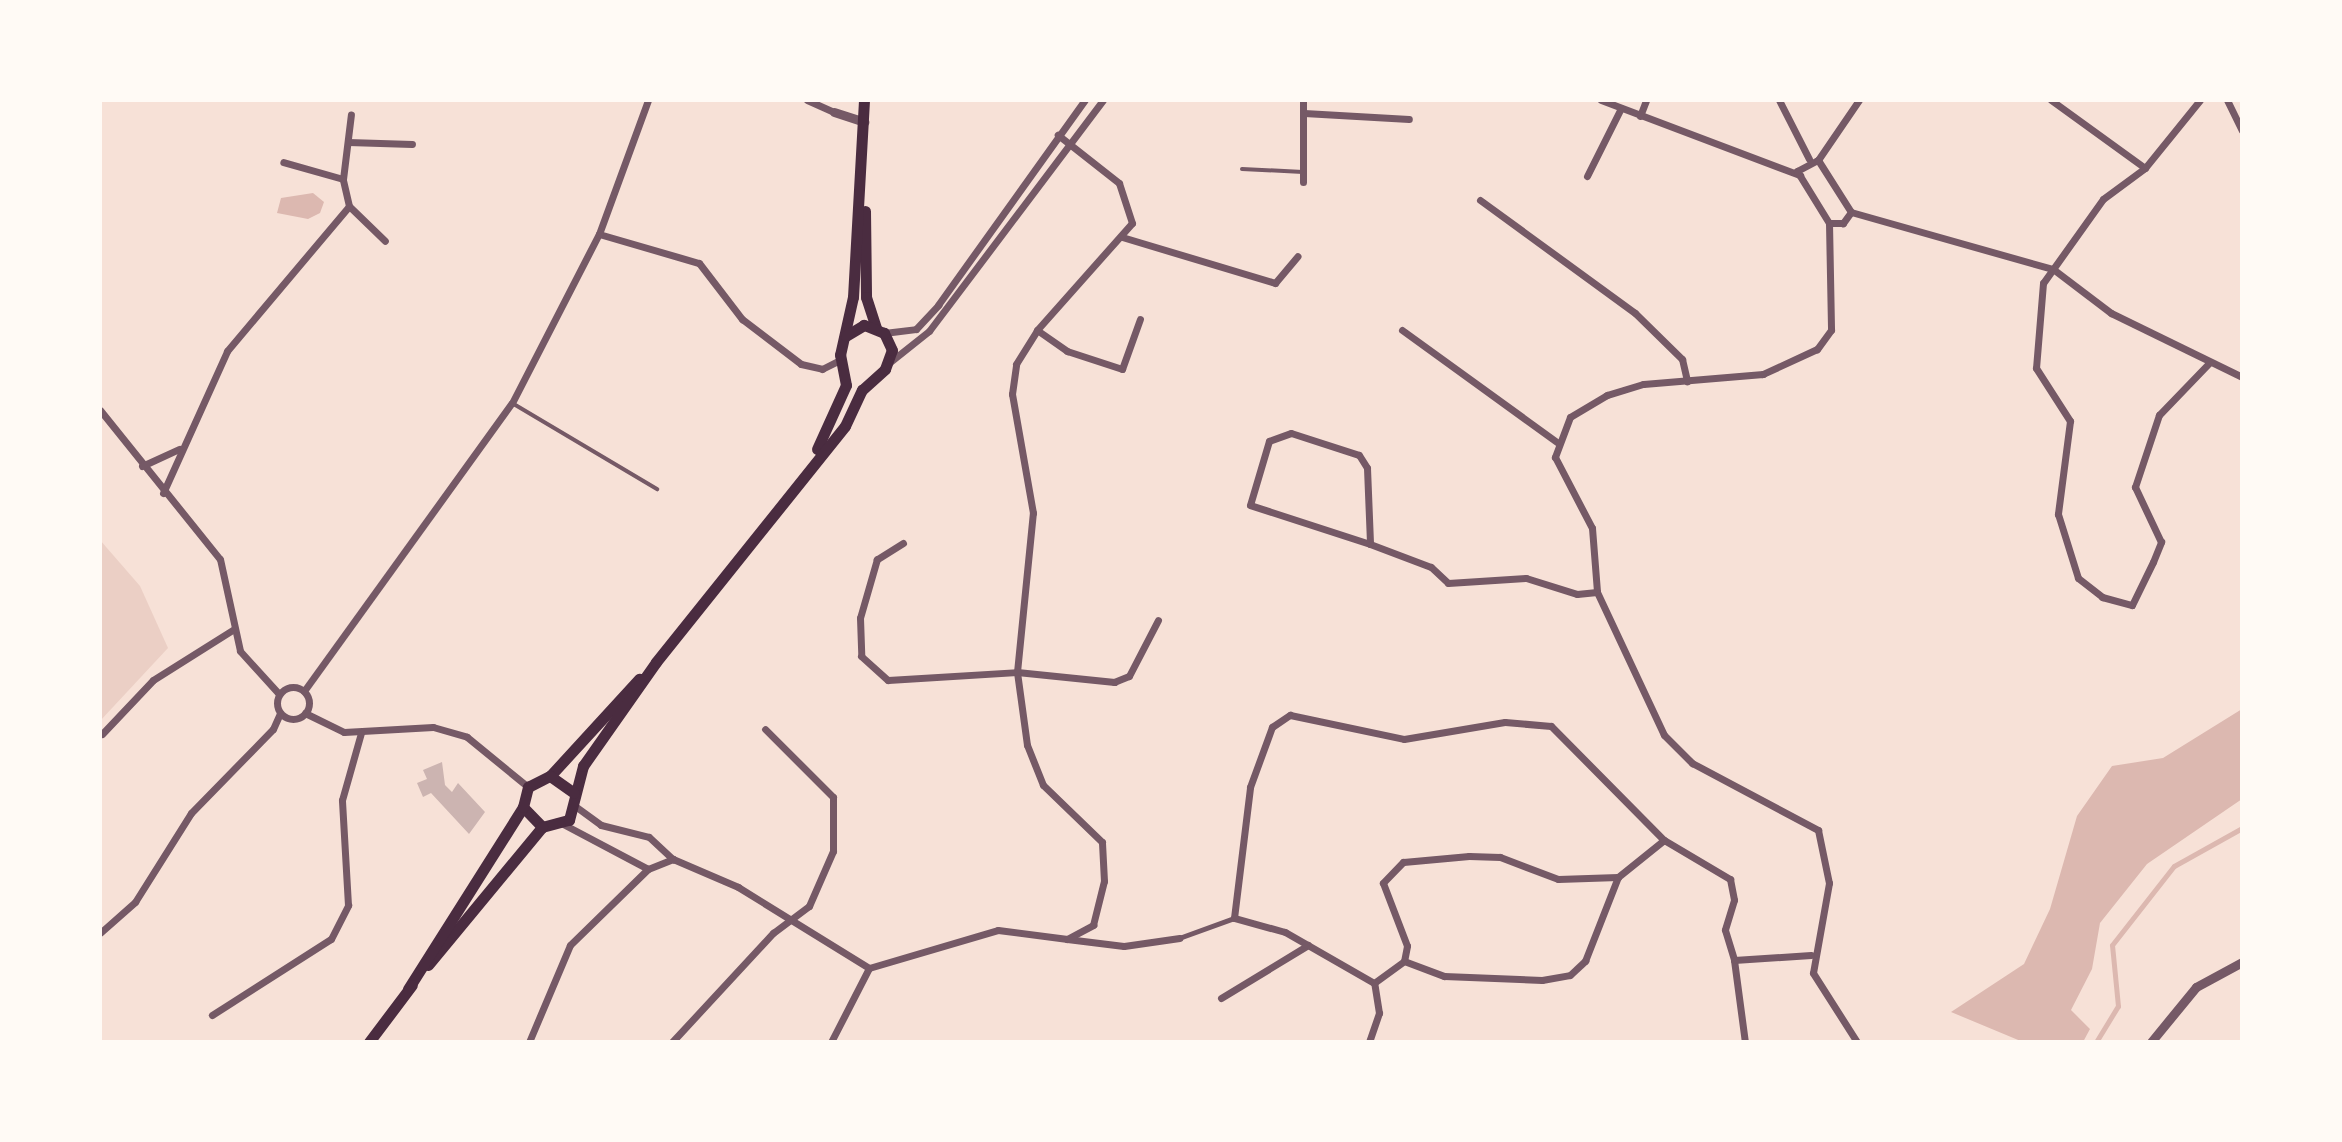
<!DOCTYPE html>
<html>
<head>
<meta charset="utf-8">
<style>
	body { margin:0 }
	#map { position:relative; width:2342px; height:1142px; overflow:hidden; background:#f7e1d7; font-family:"Exo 2",sans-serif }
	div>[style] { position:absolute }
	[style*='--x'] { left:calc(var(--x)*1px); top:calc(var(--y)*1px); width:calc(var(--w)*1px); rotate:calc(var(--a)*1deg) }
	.green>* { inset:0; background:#ebcfc5 }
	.water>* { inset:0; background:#dcb8b0 }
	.stream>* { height:5px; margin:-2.5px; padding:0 2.5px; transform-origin:2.5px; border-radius:2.5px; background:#dcb8b0 }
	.building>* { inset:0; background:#ccb4b1 }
	.service>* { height:4px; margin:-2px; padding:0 2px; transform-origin:2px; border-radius:2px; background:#755966 }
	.pedestrian>* { height:5px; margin:-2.5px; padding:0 2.5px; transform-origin:2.5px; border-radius:2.5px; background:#755966 }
	.minor>* { height:7px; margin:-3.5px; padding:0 3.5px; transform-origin:3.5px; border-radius:3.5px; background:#755966 }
	.minor>.ring { margin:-3.5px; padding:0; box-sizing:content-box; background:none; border:7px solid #755966; border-radius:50% }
	.tertiary>* { height:9px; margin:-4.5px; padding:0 4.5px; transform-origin:4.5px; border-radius:4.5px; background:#755966 }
	.primary>* { height:11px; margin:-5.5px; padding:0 5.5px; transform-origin:5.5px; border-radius:5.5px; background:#4a2c40 }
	span { translate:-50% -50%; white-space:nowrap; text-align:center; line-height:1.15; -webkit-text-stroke:6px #fffaf5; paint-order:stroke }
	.frame { position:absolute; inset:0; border:102px solid #fffaf5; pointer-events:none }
</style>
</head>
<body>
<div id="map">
	<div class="green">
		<div style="clip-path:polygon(100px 540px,140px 586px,168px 648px,100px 721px)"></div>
	</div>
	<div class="water">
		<div style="clip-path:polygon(313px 193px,324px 202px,320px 213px,308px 219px,277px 213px,281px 198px)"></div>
		<div style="clip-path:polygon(2242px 709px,2242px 799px,2147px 864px,2100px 923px,2092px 969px,2071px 1010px,2090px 1029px,2083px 1042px,2023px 1042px,1951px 1012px,2024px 964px,2050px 909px,2077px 816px,2112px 766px,2163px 758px)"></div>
	</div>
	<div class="stream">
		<div style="--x:2096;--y:1042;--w:42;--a:-58.6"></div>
		<div style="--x:2118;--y:1006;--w:61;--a:-95.6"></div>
		<div style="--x:2112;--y:945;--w:100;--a:-51.9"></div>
		<div style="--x:2174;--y:866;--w:78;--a:-29.2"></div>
	</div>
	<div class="building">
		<div style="clip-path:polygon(442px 762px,445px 785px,452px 792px,458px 783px,485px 812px,469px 834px,431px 793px,423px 797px,417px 783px,427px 779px,423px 770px)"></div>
	</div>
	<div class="service">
		<div style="--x:1242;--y:169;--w:61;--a:2.8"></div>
		<div style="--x:512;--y:403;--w:169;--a:30.7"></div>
	</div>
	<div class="pedestrian">
		<div style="--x:1179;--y:938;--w:59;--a:-20"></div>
	</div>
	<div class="minor">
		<div style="--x:807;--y:100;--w:30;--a:24"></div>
		<div style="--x:1601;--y:100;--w:213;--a:20.7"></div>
		<div style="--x:1779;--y:100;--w:66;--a:63"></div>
		<div style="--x:2051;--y:100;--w:116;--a:35.9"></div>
		<div style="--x:2200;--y:100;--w:87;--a:129"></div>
		<div style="--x:2145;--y:168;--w:52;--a:143.6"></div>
		<div style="--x:2103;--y:199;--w:103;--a:125.5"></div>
		<div style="--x:2043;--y:283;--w:85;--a:94.7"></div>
		<div style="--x:2036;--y:368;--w:63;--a:57.3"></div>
		<div style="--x:2070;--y:421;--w:94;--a:97.4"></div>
		<div style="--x:2058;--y:514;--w:67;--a:72.6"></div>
		<div style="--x:2078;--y:578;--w:31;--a:38"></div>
		<div style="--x:2102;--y:597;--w:31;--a:15"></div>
		<div style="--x:2132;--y:605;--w:48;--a:-64"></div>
		<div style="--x:2153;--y:562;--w:22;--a:-68"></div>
		<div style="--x:2161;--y:542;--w:61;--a:-115.3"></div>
		<div style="--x:2135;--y:487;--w:76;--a:-71.6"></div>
		<div style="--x:2159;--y:415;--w:72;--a:-46.1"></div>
		<div style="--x:2227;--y:100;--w:34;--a:64"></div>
		<div style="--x:1304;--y:113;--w:105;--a:3.3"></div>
		<div style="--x:1640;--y:116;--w:17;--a:-69"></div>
		<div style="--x:348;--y:142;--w:64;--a:1.8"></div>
		<div style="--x:1818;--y:160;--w:62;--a:57.6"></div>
		<div style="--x:1851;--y:212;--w:14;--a:126"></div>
		<div style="--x:1843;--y:223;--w:14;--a:180"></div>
		<div style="--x:1829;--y:223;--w:61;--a:-121.6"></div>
		<div style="--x:1797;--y:171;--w:24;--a:-28"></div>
		<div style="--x:1818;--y:160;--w:73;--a:-55.7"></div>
		<div style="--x:1587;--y:176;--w:76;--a:-63.4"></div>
		<div style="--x:343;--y:179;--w:65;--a:-83"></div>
		<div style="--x:1303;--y:182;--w:82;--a:-90"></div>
		<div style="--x:1480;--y:200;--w:192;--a:36.1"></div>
		<div style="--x:1635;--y:313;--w:66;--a:44.4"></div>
		<div style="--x:1682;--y:359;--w:23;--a:77"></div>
		<div style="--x:349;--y:206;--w:50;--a:44.2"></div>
		<div style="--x:1851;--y:212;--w:210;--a:15.8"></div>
		<div style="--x:2053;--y:269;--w:73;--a:37.2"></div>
		<div style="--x:2111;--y:313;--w:146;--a:26"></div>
		<div style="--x:1829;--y:223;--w:107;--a:88.9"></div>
		<div style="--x:1831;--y:330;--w:24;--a:126"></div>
		<div style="--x:1817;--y:349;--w:60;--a:155.2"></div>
		<div style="--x:1763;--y:374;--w:120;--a:175.2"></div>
		<div style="--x:1643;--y:384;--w:38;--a:163"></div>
		<div style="--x:1607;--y:395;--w:43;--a:149.3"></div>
		<div style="--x:1570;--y:417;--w:43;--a:110.6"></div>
		<div style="--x:1555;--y:457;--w:80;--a:62.5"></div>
		<div style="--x:1592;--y:528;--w:64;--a:85.5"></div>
		<div style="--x:1597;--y:592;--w:158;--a:64.9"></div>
		<div style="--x:1664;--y:735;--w:40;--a:45"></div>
		<div style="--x:1692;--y:763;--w:143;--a:28"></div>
		<div style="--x:1818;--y:830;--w:54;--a:78.3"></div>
		<div style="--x:1829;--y:883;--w:91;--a:100.1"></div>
		<div style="--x:1813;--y:973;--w:82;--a:57.5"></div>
		<div style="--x:599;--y:234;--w:104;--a:16.2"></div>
		<div style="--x:699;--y:263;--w:71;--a:52.5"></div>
		<div style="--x:742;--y:319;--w:74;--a:37.3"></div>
		<div style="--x:801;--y:364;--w:22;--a:13"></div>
		<div style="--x:822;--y:369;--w:22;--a:-27"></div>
		<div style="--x:1122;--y:237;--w:160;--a:16.7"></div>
		<div style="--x:1275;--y:283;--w:35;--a:-50"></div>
		<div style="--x:1037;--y:330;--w:37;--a:35"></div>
		<div style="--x:1067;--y:351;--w:58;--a:18.1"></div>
		<div style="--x:1122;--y:369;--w:53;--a:-70.2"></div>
		<div style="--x:1402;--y:330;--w:191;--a:35.9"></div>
		<div style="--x:884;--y:333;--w:32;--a:-7"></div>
		<div style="--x:916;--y:329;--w:33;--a:-47"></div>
		<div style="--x:938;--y:305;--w:252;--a:-54.4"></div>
		<div style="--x:890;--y:362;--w:50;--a:-38.5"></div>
		<div style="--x:929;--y:331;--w:289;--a:-53"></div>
		<div style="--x:100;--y:410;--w:191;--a:51.2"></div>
		<div style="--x:220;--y:559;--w:94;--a:77.7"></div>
		<div style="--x:240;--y:651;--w:58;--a:47.8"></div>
		<div style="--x:142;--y:466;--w:41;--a:-24.7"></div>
		<div style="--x:163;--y:493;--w:156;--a:-65.7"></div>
		<div style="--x:227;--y:351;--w:189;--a:-49.9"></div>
		<div style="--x:349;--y:206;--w:28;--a:-103"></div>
		<div style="--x:343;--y:179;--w:62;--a:-164.2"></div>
		<div style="--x:903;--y:543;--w:31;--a:148"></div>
		<div style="--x:877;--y:559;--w:61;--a:106.1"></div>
		<div style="--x:860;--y:618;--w:38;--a:88"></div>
		<div style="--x:861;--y:656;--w:36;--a:42"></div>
		<div style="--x:888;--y:680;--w:129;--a:-3.5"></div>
		<div style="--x:1017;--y:672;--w:98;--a:5.9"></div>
		<div style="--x:1114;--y:682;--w:16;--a:-22"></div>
		<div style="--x:1129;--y:676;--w:63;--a:-62.6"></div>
		<div style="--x:1370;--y:544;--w:126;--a:-162"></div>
		<div style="--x:1250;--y:505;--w:67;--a:-73.5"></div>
		<div style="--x:1269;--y:441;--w:23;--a:-20"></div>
		<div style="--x:1291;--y:433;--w:71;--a:17.9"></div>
		<div style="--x:1359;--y:455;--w:15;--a:58"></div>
		<div style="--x:1367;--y:468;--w:76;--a:87.7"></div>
		<div style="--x:1370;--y:544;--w:65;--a:20.7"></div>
		<div style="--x:1431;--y:567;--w:23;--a:43"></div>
		<div style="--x:1448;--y:583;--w:78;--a:-3.7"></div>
		<div style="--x:1526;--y:578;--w:53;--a:17.4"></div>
		<div style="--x:1577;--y:594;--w:20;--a:-6"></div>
		<div class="ring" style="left:277px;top:687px;width:25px;height:25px"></div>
		<div style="--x:304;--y:691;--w:355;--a:-54.2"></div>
		<div style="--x:512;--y:403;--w:190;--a:-62.8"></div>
		<div style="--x:599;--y:234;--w:143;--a:-69.9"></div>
		<div style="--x:305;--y:713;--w:43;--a:26"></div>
		<div style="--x:344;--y:732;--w:89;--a:-3.2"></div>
		<div style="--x:433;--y:727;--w:35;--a:16"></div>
		<div style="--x:467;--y:737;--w:79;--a:39.3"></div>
		<div style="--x:102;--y:734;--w:74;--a:-46.6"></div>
		<div style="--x:153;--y:680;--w:96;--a:-32.2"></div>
		<div style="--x:575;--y:806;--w:32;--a:36"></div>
		<div style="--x:601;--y:825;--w:49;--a:14"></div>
		<div style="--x:649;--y:837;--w:33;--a:43"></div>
		<div style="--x:673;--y:859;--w:71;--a:23.3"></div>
		<div style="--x:738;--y:887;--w:154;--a:31.7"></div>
		<div style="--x:869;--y:968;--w:134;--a:-16.4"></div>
		<div style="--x:998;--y:930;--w:70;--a:7.4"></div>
		<div style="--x:1067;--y:939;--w:30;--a:-28"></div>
		<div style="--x:1093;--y:925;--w:45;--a:-76"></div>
		<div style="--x:1104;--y:881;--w:39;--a:-93"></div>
		<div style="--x:1102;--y:842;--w:82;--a:-136"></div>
		<div style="--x:1043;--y:785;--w:43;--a:-111.8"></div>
		<div style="--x:1027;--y:745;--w:74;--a:-97.8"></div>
		<div style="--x:1017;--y:672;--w:160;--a:-84.3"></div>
		<div style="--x:1033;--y:513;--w:121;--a:-100"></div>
		<div style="--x:1012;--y:394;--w:30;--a:-82"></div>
		<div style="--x:1016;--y:364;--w:40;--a:-58"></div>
		<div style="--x:1037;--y:330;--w:143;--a:-48.4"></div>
		<div style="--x:1132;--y:223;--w:42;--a:-108"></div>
		<div style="--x:1119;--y:183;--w:78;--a:-141.8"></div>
		<div style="--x:563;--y:824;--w:96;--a:27.9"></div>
		<div style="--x:648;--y:869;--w:27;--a:-22"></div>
		<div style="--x:1618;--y:877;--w:60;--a:178.1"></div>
		<div style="--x:1558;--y:879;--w:62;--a:-159.2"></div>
		<div style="--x:1500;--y:857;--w:31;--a:-178"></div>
		<div style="--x:1469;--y:856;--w:66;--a:174.8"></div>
		<div style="--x:1403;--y:862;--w:29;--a:134"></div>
		<div style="--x:1383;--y:883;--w:67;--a:69.1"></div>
		<div style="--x:1407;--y:946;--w:15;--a:101"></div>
		<div style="--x:1404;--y:961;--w:43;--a:20.6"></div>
		<div style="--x:1444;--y:976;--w:98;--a:2.3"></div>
		<div style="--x:1542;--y:980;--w:28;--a:-10"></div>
		<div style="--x:1570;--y:975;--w:21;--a:-43"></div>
		<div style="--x:1585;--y:961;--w:90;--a:-68.6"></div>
		<div style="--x:1618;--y:877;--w:59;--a:-38.8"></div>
		<div style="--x:100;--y:933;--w:47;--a:-41.5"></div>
		<div style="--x:135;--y:902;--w:105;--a:-57.8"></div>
		<div style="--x:191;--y:813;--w:117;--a:-45.7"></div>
		<div style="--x:273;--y:729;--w:17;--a:-66"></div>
		<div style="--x:1067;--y:939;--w:57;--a:7"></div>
		<div style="--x:1124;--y:946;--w:56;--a:-8.3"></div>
		<div style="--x:1734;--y:960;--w:83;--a:82.4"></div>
		<div style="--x:1734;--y:960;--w:77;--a:-3.7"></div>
		<div style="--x:1374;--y:983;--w:37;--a:-36"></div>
		<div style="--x:1221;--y:998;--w:102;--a:-31.3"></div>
		<div style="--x:212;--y:1015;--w:141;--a:-32.6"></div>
		<div style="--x:331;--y:939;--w:38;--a:-63"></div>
		<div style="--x:348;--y:905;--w:105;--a:-93.3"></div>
		<div style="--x:342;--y:800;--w:70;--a:-74.2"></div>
		<div style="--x:529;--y:1042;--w:105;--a:-67.1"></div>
		<div style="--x:570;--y:945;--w:109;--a:-44.3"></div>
		<div style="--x:672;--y:1042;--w:149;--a:-47.2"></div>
		<div style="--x:773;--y:933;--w:45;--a:-36.9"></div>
		<div style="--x:809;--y:906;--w:60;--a:-66.4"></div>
		<div style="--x:833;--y:851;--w:54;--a:-90"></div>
		<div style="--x:833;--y:797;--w:96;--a:-135"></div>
		<div style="--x:831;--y:1042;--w:83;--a:-62.8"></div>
		<div style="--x:1369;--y:1042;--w:31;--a:-71"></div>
		<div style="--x:1379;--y:1013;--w:30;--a:-99"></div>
		<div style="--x:1374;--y:983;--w:103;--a:-150.2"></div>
		<div style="--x:1285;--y:932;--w:53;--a:-164.6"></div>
		<div style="--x:1234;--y:918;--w:132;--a:-83"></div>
		<div style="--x:1250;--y:787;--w:64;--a:-69.9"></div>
		<div style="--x:1272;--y:727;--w:22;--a:-34"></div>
		<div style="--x:1290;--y:715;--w:116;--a:11.9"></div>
		<div style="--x:1404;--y:739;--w:102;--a:-9.6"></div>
		<div style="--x:1505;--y:722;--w:46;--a:5"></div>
		<div style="--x:1551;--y:726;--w:161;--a:45.3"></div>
		<div style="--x:1664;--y:840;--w:77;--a:30.6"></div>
		<div style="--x:1730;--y:879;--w:21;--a:79"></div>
		<div style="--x:1734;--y:900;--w:31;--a:107"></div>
		<div style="--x:1725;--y:930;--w:31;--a:73"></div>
	</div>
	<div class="tertiary">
		<div style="--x:834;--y:112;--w:32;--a:18"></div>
		<div style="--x:2151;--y:1042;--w:71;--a:-50.7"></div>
		<div style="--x:2196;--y:987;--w:52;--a:-28.5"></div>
	</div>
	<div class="primary">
		<div style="--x:865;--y:211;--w:86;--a:89.3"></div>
		<div style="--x:866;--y:297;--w:33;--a:72"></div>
		<div style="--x:817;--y:449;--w:70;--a:-65.6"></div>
		<div style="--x:846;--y:385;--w:31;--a:-101"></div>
		<div style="--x:840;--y:355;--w:59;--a:-77.4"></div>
		<div style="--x:853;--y:297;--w:197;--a:-86.8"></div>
		<div style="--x:550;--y:776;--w:132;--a:-47.5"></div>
		<div style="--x:523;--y:807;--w:28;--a:46"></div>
		<div style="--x:542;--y:827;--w:28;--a:-15"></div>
		<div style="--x:569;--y:820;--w:56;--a:-75.5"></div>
		<div style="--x:583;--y:766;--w:127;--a:-54.9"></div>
		<div style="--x:656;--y:662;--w:302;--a:-51.3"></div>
		<div style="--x:845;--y:426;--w:40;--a:-65"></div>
		<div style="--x:862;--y:390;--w:31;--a:-42"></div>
		<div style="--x:885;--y:369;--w:20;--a:-70"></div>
		<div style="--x:892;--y:350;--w:19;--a:-115"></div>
		<div style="--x:884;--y:333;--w:22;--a:-158"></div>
		<div style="--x:864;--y:325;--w:21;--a:149"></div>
		<div style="--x:428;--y:965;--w:179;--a:-50.4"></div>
		<div style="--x:408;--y:989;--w:215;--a:-57.7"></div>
		<div style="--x:523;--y:807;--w:21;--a:-76"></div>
		<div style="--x:528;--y:787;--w:25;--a:-27"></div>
		<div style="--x:550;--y:776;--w:29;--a:35"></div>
		<div style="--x:369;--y:1042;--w:71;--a:-53"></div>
	</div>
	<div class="frame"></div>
</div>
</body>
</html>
